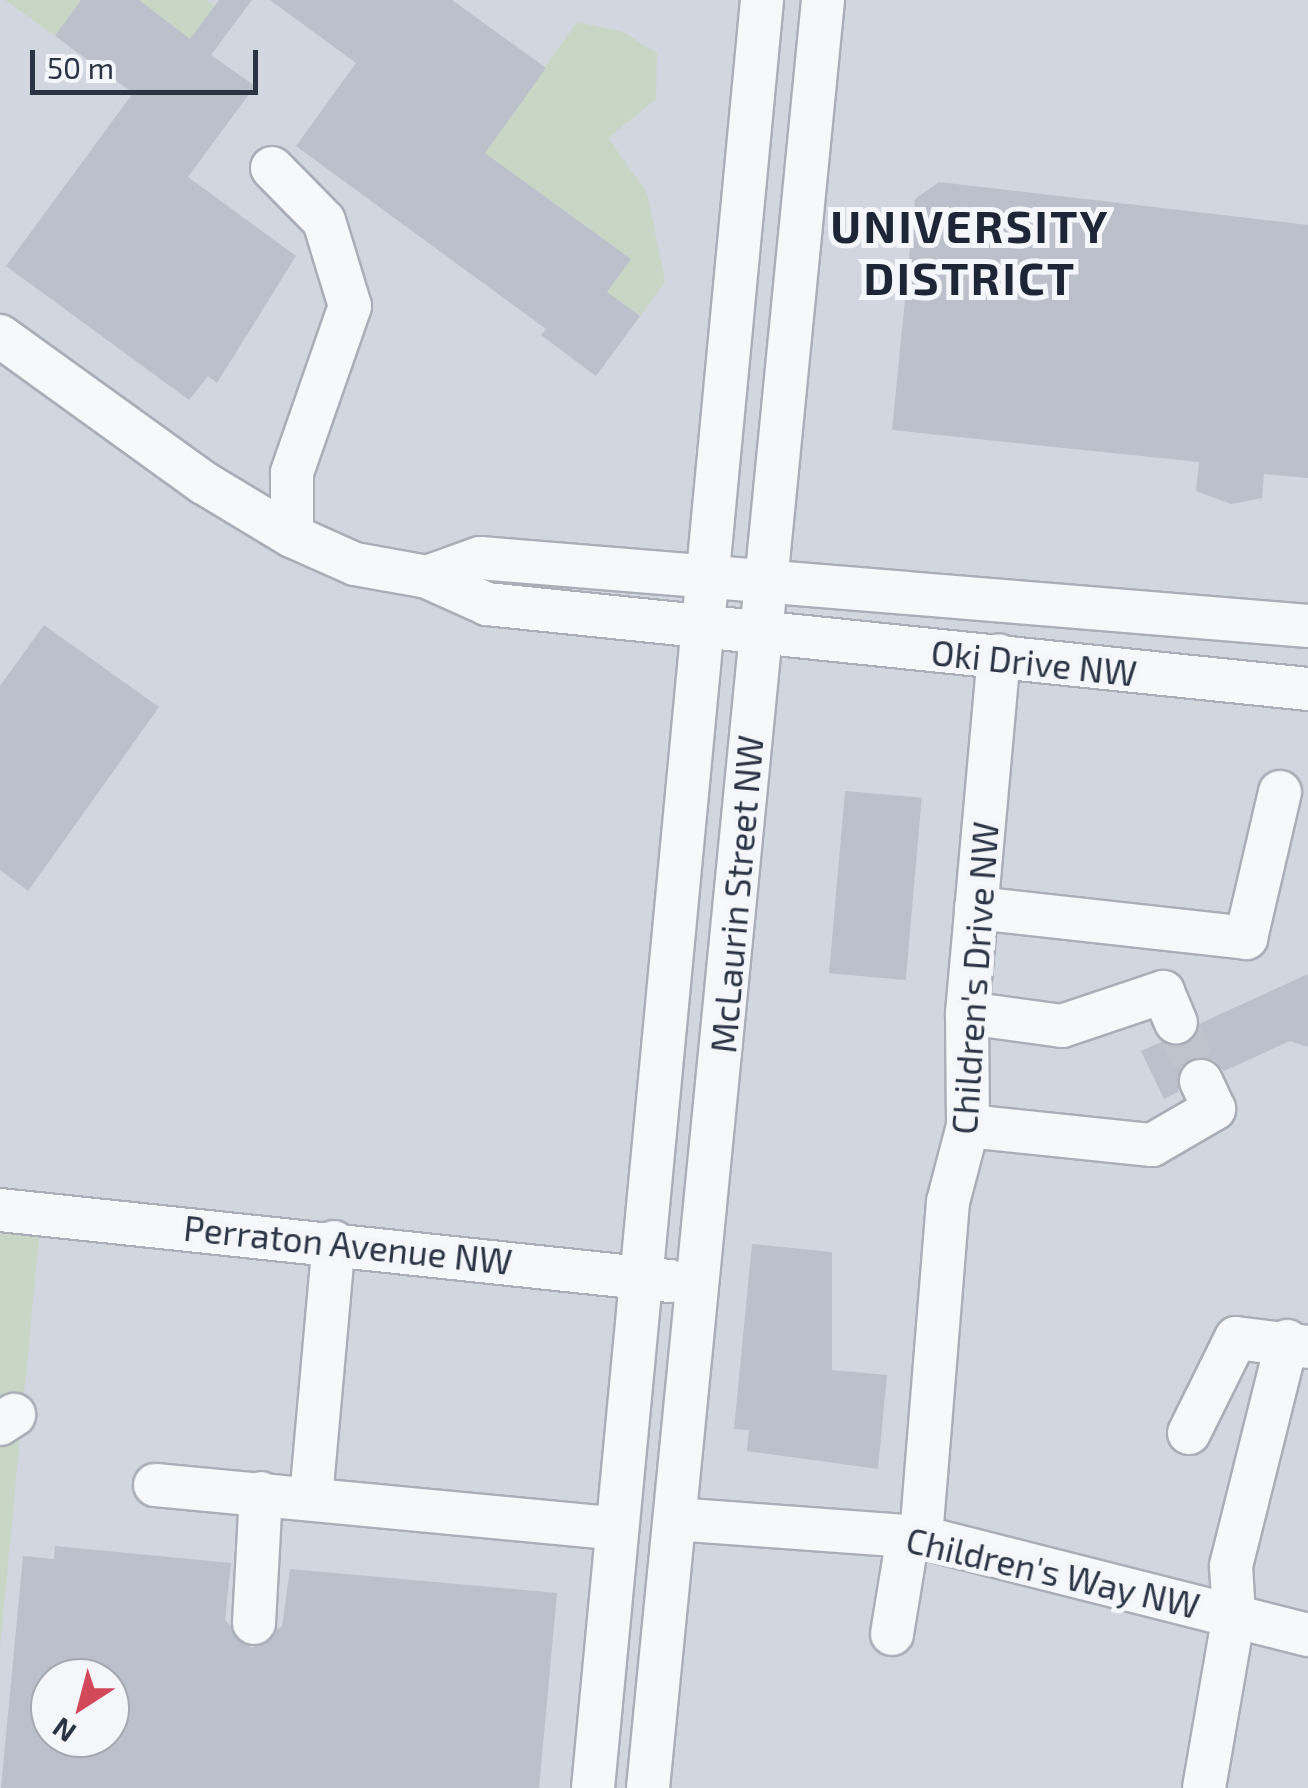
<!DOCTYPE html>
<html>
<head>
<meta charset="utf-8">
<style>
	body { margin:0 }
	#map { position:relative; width:1308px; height:1788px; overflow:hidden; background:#e4e7ec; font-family:"Exo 2",sans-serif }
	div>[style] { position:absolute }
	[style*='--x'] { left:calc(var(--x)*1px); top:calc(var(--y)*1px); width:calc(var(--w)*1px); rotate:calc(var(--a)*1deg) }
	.built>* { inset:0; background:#d2d6de }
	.green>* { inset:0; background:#c9d6c5 }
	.building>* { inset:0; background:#bbc0ca; transform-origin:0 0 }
	.minor-tunnel>* { height:42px; margin-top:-21px; transform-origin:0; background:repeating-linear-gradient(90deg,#bfc3cb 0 42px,transparent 0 63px) }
	.roads { filter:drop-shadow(2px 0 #a9aeb7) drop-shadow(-2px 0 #a9aeb7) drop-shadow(0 2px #a9aeb7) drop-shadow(0 -2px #a9aeb7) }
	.minor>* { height:42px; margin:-21px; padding:0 21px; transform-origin:21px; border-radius:21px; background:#f7f8fa }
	span { translate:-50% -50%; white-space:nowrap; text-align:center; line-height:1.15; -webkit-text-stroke:10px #f4f6f9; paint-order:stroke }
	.street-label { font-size:35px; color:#2b3445 }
	.district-label { font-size:45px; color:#1d2536; font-weight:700; letter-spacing:2.5px }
	.north { position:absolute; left:30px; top:1658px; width:100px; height:100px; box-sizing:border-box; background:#f4f6f9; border:2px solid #a4a8b1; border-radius:50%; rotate:216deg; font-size:28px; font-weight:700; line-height:40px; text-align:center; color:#2b3445 }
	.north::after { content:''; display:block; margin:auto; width:35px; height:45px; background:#d1495b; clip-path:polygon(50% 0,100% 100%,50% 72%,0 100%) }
	.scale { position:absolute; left:30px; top:50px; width:228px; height:45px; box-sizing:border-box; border:5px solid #2b3445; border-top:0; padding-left:12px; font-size:30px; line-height:35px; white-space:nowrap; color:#2b3445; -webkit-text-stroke:8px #f4f6f9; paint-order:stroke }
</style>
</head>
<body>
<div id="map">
	<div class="built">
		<div style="clip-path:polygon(evenodd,0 0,1308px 0,1308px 1788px,0 1788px,0 0,50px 1678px,110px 1678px,110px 1738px,50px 1738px,50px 1678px)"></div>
	</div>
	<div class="green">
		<div style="clip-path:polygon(5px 0,81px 0,55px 36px)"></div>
		<div style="clip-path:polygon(139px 0,207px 0,215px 6px,190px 39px)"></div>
		<div style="clip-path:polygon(577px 22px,623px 32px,657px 53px,656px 99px,608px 138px,647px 193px,665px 282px,640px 316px,607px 292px,631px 259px,485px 153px)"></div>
		<div style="clip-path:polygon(0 1234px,39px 1237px,0 1647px)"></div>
	</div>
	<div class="building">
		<div style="clip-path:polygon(81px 0,139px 0,190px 39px,219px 0,252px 0,211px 55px,255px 86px,188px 177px,296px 256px,217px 383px,208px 376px,189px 400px,6px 266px,133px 93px,55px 36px)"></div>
		<div style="clip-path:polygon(270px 0,452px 0,546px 68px,485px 153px,631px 259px,607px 292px,640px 316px,596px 376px,541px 335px,546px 329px,296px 146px,356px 63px)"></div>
		<div style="clip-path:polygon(939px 182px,1308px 225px,1308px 478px,1264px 474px,1262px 498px,1231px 504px,1196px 491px,1199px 462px,892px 430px,915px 199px)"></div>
		<div style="clip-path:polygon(44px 625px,159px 707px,28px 891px,0 870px,0 686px)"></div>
		<div style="left:845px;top:791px;width:77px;height:183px;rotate:5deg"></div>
		<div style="clip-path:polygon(1308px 974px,1308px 1047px,1290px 1041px,1224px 1071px,1214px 1060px,1191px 1058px,1180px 1068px,1178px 1092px,1164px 1099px,1141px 1051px,1161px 1042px,1187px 1044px,1201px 1023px)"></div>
		<div style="clip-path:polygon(752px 1244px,832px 1252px,832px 1370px,887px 1375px,878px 1469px,747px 1451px,749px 1430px,734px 1429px)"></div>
		<div style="clip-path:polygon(evenodd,55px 1546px,231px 1563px,225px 1620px,252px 1648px,282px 1626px,290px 1569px,557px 1593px,539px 1788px,1px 1788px,23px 1556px,54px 1559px,55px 1546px,50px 1678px,110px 1678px,110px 1738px,50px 1738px,50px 1678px)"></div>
	</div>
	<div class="minor-tunnel">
		<div style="--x:1176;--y:1022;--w:64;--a:67"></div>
	</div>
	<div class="roads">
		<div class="minor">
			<div style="--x:272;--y:168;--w:74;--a:45.5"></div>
			<div style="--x:324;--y:221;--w:89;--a:73"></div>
			<div style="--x:350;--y:306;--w:177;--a:109.2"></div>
			<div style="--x:292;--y:473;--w:63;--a:90"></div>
			<div style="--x:0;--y:336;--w:251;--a:35.8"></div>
			<div style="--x:204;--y:483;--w:103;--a:31.1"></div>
			<div style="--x:292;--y:536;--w:69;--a:24"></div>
			<div style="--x:355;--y:564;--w:73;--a:10.2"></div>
			<div style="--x:427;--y:577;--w:66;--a:24.2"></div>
			<div style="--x:487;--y:604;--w:825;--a:5.91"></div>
			<div style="--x:427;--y:577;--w:56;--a:-19.7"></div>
			<div style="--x:480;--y:558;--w:831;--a:4.69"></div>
			<div style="--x:976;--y:908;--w:272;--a:6.3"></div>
			<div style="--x:1246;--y:938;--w:150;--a:-76.9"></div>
			<div style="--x:967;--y:1013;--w:96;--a:7.8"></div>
			<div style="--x:1062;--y:1026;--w:107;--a:-18.6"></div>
			<div style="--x:1163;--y:992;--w:33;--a:67"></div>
			<div style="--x:968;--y:1126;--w:185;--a:5.9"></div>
			<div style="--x:1152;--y:1145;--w:72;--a:-30.1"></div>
			<div style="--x:1214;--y:1109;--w:31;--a:-115"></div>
			<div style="--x:0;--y:1210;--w:674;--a:6.05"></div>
			<div style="--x:0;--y:1424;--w:17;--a:-33"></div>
			<div style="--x:1189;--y:1433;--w:106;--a:-63.7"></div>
			<div style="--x:1236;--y:1338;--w:73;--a:7.1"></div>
			<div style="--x:155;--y:1485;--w:460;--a:5.4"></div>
			<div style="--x:311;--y:1498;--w:257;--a:-84.9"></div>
			<div style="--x:675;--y:1519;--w:247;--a:4.2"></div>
			<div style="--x:921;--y:1537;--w:399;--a:14.2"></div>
			<div style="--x:921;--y:1537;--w:336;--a:-85.4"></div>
			<div style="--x:948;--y:1202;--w:79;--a:-75.3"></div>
			<div style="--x:968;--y:1126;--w:113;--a:-90.5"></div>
			<div style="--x:967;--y:1013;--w:359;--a:-84.9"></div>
			<div style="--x:254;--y:1623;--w:130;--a:-86.9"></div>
			<div style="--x:892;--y:1634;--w:99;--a:-80.7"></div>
			<div style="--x:593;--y:1788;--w:1796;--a:-84.6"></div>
			<div style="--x:648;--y:1788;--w:1797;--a:-84.41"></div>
			<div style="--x:1204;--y:1788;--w:176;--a:-80.2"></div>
			<div style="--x:1234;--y:1615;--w:49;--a:-93.5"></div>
			<div style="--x:1231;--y:1566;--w:232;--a:-76"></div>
		</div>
	</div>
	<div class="street-label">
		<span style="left:1034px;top:662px;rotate:6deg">Oki Drive NW</span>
		<span style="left:736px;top:894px;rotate:-85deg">McLaurin Street NW</span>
		<span style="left:974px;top:978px;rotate:-86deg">Children's Drive NW</span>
		<span style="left:348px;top:1244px;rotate:6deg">Perraton Avenue NW</span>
		<span style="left:1053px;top:1572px;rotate:13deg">Children's Way NW</span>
	</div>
	<div class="district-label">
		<span style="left:970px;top:252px">UNIVERSITY<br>DISTRICT</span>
	</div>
	<div class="north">N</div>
	<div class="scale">50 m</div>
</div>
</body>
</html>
